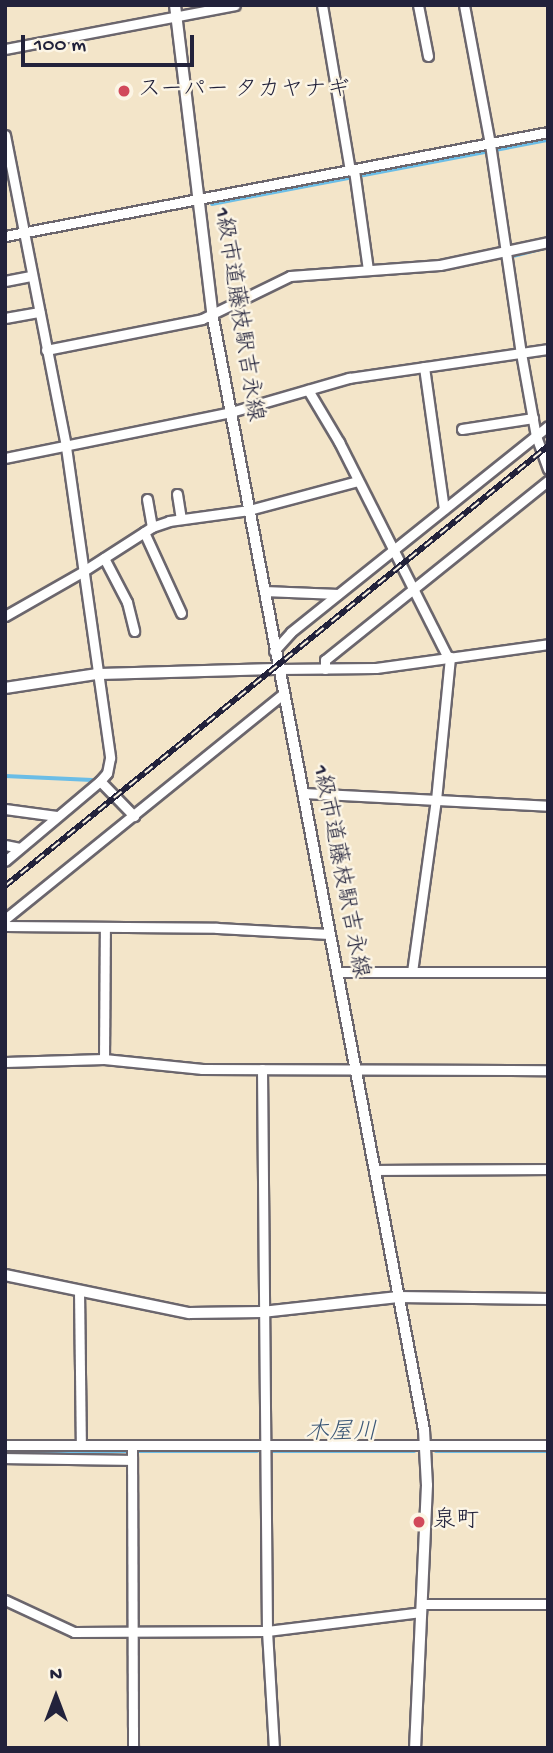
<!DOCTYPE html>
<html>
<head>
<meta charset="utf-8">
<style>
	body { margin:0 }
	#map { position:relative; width:553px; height:1753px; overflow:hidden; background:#f3e5c9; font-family:"Gochi Hand","Klee One",sans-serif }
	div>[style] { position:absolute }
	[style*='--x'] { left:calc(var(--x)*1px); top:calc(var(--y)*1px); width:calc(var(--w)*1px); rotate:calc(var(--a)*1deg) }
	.stream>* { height:3.5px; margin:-1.75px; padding:0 1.75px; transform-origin:1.75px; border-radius:1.75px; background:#6bbde6 }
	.roads { filter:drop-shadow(2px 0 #6b666d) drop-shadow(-2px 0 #6b666d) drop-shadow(0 2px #6b666d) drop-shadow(0 -2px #6b666d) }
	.minor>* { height:9px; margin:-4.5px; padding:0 4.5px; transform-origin:4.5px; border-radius:4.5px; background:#fff }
	.tertiary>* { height:10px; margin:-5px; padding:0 5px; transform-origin:5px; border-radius:5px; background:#fff }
	.rail>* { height:6px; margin-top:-3px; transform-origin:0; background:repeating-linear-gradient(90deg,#fcf5e5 0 10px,#22223b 0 20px); box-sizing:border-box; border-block:2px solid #22223b }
	.dots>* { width:19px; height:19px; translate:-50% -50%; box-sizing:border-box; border:4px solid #fcf5e5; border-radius:50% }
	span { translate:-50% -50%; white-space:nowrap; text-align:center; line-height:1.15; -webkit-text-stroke:5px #fcf5e5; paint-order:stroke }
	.poi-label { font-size:23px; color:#22223b }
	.left { translate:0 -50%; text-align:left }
	.street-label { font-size:23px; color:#22223b }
	.water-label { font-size:24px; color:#3c5877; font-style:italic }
	.frame { position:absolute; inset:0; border:7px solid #22223b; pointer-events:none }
	.north { position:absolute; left:21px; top:1662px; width:70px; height:70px; -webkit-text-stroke:5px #fcf5e5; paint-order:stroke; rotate:0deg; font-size:19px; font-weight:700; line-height:28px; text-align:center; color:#22223b }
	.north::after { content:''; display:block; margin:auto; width:24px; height:32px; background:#22223b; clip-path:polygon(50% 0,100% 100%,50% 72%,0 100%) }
	.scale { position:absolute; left:21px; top:35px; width:173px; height:32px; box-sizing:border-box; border:4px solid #22223b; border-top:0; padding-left:9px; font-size:21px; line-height:24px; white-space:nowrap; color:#22223b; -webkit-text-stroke:5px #fcf5e5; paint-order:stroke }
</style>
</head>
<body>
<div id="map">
	<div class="stream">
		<div style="--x:212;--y:204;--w:342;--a:-10.8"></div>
		<div style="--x:513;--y:256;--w:36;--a:-14"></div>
		<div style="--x:5;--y:776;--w:87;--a:2.6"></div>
		<div style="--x:5;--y:1451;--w:122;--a:0"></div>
		<div style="--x:137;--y:1451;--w:120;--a:0"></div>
		<div style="--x:267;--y:1451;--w:147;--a:0"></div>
		<div style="--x:436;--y:1451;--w:112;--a:0"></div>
	</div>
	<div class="roads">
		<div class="minor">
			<div style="--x:322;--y:5;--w:168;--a:80.4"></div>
			<div style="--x:418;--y:5;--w:52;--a:78.9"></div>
			<div style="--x:464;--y:5;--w:141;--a:79.4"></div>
			<div style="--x:490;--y:144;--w:211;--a:81.6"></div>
			<div style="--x:521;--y:353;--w:84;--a:79.8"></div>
			<div style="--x:536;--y:436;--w:35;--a:70"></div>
			<div style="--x:5;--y:49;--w:234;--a:-10.8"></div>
			<div style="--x:5;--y:135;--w:318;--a:78.9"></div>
			<div style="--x:66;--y:447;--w:314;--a:81.9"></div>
			<div style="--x:110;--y:758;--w:15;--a:101"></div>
			<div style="--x:107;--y:773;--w:11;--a:131"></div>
			<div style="--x:100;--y:781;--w:124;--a:139.9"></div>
			<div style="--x:354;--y:170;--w:101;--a:82"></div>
			<div style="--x:5;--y:236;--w:553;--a:-10.84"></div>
			<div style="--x:5;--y:281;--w:26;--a:-11"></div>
			<div style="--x:5;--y:318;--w:35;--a:-10"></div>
			<div style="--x:46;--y:350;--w:159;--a:-11.2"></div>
			<div style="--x:202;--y:319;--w:98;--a:-26"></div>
			<div style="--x:290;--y:276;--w:150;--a:-4.2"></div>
			<div style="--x:440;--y:265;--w:110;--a:-12"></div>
			<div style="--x:424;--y:367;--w:143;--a:82"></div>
			<div style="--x:308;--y:390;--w:61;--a:59.2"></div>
			<div style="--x:339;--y:442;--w:242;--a:63.2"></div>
			<div style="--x:462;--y:429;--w:72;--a:-8.8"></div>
			<div style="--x:5;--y:458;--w:231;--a:-11.5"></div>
			<div style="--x:231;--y:412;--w:123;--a:-16.1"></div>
			<div style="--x:349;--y:378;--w:201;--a:-8.3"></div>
			<div style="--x:177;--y:494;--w:25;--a:81"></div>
			<div style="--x:147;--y:499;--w:28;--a:80"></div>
			<div style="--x:144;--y:532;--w:89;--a:65.4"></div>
			<div style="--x:104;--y:558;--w:50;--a:62.4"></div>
			<div style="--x:127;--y:602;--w:30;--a:76"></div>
			<div style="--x:264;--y:591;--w:74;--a:2.3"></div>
			<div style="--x:5;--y:616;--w:89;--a:-29.7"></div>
			<div style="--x:82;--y:572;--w:83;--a:-32.7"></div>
			<div style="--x:152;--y:527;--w:18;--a:-19"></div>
			<div style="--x:169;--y:521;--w:81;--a:-7.8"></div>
			<div style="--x:249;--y:510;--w:113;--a:-14.9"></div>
			<div style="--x:274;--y:651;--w:25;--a:-48"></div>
			<div style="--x:291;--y:632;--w:329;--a:-38.7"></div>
			<div style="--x:278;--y:669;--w:98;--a:-0.6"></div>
			<div style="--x:376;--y:668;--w:174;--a:-7.9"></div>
			<div style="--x:325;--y:669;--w:9;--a:-90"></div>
			<div style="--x:325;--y:660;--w:286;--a:-38.8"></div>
			<div style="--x:100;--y:781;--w:49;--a:45.8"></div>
			<div style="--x:303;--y:793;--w:245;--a:3"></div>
			<div style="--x:5;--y:809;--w:52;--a:7.7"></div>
			<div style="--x:5;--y:845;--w:15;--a:11"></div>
			<div style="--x:5;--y:919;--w:358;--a:-39"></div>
			<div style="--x:5;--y:926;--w:212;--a:0.5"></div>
			<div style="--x:217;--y:928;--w:112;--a:3.1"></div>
			<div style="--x:337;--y:972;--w:211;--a:0"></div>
			<div style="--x:412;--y:972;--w:174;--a:-82.1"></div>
			<div style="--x:436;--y:800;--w:144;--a:-84.4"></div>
			<div style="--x:104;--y:1059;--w:132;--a:-89.6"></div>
			<div style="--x:5;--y:1062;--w:99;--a:-1.7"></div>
			<div style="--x:104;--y:1059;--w:99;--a:5.8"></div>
			<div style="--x:202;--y:1069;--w:346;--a:0.2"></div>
			<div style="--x:262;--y:1069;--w:562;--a:89.49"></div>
			<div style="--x:267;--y:1631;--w:117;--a:86.6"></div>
			<div style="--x:375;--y:1170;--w:173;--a:-0.3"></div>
			<div style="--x:79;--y:1290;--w:155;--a:89.3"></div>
			<div style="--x:5;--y:1445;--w:543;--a:0"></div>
			<div style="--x:132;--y:1446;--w:302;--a:89.8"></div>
			<div style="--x:5;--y:1458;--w:127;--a:0.9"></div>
			<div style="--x:5;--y:1600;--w:76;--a:24.9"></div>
			<div style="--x:74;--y:1632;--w:193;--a:-0.3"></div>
			<div style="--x:267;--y:1631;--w:155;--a:-7"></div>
			<div style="--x:422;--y:1604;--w:126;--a:0"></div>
		</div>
		<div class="tertiary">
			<div style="--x:175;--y:5;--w:310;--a:83.1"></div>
			<div style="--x:212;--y:313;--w:1137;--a:79.25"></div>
			<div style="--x:424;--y:1430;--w:55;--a:86.9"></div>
			<div style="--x:427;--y:1485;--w:263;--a:92.6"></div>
			<div style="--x:5;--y:688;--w:92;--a:-8.7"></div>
			<div style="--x:96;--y:674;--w:182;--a:-1.6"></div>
			<div style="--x:5;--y:1275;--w:188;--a:11.7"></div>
			<div style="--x:189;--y:1313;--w:73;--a:-0.8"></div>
			<div style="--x:262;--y:1312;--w:137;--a:-6.3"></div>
			<div style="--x:398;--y:1297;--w:150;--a:0.8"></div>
		</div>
	</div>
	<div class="rail">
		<div style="--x:5;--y:886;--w:699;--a:-39.02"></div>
	</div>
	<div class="dots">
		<div style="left:124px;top:91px;background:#d1495b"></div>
		<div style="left:419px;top:1522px;background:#d1495b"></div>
	</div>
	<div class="poi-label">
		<span class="left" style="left:138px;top:91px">スーパー タカヤナギ</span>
		<span class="left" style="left:433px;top:1522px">泉町</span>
	</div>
	<div class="street-label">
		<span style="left:237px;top:315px;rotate:81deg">1級市道藤枝駅吉永線</span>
		<span style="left:339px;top:872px;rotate:79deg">1級市道藤枝駅吉永線</span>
	</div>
	<div class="water-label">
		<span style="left:341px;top:1434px">木屋川</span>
	</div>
	<div class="frame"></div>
	<div class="north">N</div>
	<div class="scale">100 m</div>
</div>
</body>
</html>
